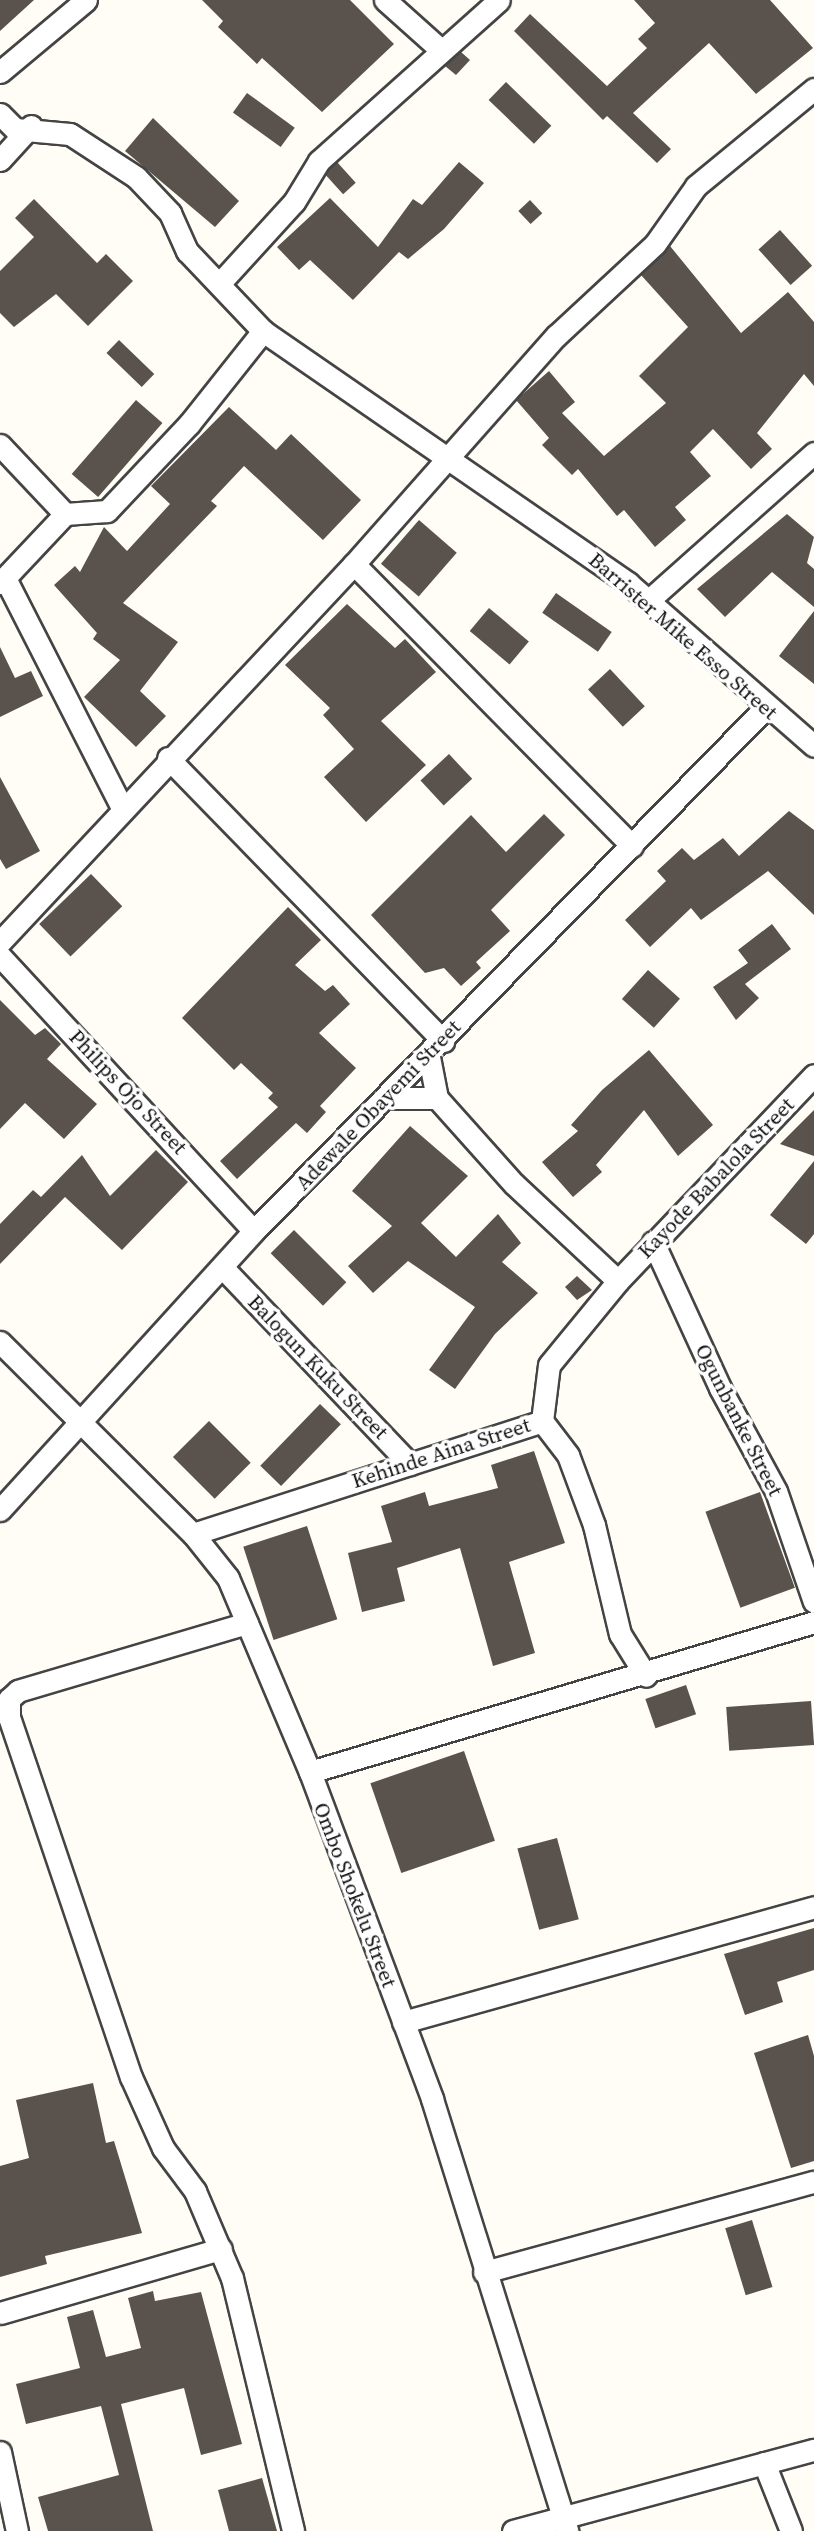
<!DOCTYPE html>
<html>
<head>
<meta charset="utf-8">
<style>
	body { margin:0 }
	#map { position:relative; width:814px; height:2531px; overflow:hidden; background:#fffdf5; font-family:"Source Serif 4",serif }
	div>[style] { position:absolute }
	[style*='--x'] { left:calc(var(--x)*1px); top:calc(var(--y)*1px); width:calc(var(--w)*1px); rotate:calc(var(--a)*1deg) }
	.building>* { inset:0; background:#5a524d; transform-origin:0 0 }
	.roads { filter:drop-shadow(2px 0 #444) drop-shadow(-2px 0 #444) drop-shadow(0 2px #444) drop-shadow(0 -2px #444) }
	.minor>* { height:21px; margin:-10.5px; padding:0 10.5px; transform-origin:10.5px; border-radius:10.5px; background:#fff }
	span { translate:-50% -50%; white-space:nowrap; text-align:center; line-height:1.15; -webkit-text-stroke:7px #fff; paint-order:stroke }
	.street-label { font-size:21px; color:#111 }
</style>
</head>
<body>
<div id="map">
	<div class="building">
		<div style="clip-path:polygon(0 0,34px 0,0 31px)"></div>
		<div style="clip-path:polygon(202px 0,350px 0,394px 44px,322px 112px,262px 58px,257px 64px,218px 27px,223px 21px)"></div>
		<div style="clip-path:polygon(634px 0,770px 0,813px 48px,756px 94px,709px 43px,633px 113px,671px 149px,657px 163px,607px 116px,603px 120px,514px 31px,530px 14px,607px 86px,647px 48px,638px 39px,655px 23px)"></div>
		<div style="clip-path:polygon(461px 52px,470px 60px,456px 75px,445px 66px)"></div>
		<div style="left:506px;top:82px;width:63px;height:25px;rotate:44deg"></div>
		<div style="left:247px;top:93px;width:59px;height:24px;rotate:36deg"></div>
		<div style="clip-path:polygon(153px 118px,239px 201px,215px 227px,125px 151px)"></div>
		<div style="left:337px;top:162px;width:28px;height:17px;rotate:48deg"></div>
		<div style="clip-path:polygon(459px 162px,484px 183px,444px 229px,408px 259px,399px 252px,353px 300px,310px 260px,299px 270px,277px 247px,330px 198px,378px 247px,413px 199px,422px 205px)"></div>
		<div style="clip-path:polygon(34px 199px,97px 263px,106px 254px,133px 281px,88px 326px,56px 294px,14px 327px,0 313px,0 271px,34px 237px,15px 218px)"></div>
		<div style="left:530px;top:200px;width:18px;height:16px;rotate:47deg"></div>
		<div style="left:780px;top:230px;width:48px;height:29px;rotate:48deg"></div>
		<div style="clip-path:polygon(670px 246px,741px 333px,788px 292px,814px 322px,814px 386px,804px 374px,757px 433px,772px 449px,751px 469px,713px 429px,690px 452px,711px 476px,675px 507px,686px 520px,655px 547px,624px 510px,617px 516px,578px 469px,572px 475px,542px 445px,549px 438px,516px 400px,549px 371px,575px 402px,562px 413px,604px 456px,666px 403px,639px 376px,688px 327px,641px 275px)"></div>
		<div style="left:119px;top:340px;width:49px;height:18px;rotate:44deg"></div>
		<div style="left:136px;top:400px;width:35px;height:98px;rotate:41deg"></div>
		<div style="clip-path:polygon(229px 407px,276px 450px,291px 434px,361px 500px,323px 540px,244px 466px,211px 501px,217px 506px,123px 603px,178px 642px,140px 691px,166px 716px,136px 747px,84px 697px,120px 660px,93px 639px,97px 633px,54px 585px,75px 566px,80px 572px,104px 527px,127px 551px,170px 504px,151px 486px)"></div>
		<div style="clip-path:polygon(787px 514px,814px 537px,807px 563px,814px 569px,814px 607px,772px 572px,725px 617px,697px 589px)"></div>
		<div style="left:419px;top:520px;width:50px;height:58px;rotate:41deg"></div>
		<div style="left:556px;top:593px;width:68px;height:24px;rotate:35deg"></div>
		<div style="clip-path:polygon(347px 604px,395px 648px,405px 639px,436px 672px,381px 721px,426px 765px,366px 822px,324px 777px,354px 749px,323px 715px,330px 708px,285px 665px)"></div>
		<div style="left:489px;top:608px;width:52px;height:30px;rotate:40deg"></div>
		<div style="clip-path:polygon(814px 611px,814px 684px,779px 656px)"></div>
		<div style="clip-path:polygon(0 647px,15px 678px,31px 671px,43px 696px,0 717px)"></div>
		<div style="left:610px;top:669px;width:51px;height:30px;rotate:47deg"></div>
		<div style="left:449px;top:754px;width:34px;height:39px;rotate:47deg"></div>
		<div style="clip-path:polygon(0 777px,40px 851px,6px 869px,0 859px)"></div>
		<div style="clip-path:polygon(789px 811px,814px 830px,814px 915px,768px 871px,701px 920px,691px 908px,650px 947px,625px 920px,666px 881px,657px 871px,682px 848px,694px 860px,723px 838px,739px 856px)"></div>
		<div style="clip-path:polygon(544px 814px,565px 835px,491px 910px,510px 931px,476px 962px,481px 968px,461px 986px,444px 968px,425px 973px,371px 915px,471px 815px,506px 852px)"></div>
		<div style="left:91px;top:874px;width:45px;height:72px;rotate:46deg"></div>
		<div style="clip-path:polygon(288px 907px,321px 940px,295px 965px,325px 991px,333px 985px,350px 1004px,319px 1033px,356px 1068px,320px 1106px,326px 1112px,307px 1133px,296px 1123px,237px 1179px,220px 1161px,278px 1107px,268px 1098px,273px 1093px,241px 1063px,234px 1070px,182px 1018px)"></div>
		<div style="clip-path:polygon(772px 924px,791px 949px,745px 984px,759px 998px,736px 1020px,713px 987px,748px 963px,738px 950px)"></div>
		<div style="left:648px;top:970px;width:43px;height:39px;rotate:42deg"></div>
		<div style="clip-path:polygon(0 1000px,35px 1035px,45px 1028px,61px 1044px,47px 1059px,97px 1104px,64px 1139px,25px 1103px,0 1129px)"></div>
		<div style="clip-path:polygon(649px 1050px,713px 1125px,678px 1156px,644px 1110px,596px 1165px,602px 1172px,573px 1197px,542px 1162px,578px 1131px,571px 1125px,602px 1090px)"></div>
		<div style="clip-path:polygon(814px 1110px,814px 1156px,780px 1144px)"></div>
		<div style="clip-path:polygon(410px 1126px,468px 1176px,421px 1223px,456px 1257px,498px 1214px,521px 1243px,502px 1262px,538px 1293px,495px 1334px,455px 1389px,429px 1370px,475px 1307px,408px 1261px,373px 1293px,348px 1266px,392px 1226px,352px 1191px)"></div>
		<div style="clip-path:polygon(156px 1150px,188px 1182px,122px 1250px,65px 1197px,0 1264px,0 1224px,33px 1190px,41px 1197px,82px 1155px,110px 1196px)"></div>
		<div style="clip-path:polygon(814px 1161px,814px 1234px,806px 1244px,770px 1215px)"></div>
		<div style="left:294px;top:1230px;width:74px;height:33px;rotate:45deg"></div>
		<div style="clip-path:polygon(577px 1276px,592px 1290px,577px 1300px,565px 1287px)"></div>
		<div style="left:320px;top:1404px;width:29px;height:86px;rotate:44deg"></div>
		<div style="left:209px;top:1421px;width:59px;height:51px;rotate:45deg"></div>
		<div style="clip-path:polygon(534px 1451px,565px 1543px,509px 1562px,535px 1653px,493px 1666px,460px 1548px,397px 1568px,405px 1601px,362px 1612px,348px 1553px,392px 1542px,381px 1506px,425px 1492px,429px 1506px,498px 1488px,491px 1465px)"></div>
		<div style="left:760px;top:1492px;width:102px;height:58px;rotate:70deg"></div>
		<div style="left:307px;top:1526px;width:98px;height:67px;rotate:72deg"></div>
		<div style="left:686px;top:1685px;width:31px;height:43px;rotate:71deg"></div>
		<div style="left:811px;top:1701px;width:44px;height:85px;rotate:86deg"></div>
		<div style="left:464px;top:1751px;width:95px;height:99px;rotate:71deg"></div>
		<div style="left:557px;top:1838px;width:84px;height:41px;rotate:75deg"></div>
		<div style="clip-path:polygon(814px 1928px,814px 1970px,777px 1982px,783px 2002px,745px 2015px,724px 1954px)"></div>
		<div style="clip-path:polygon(808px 2035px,814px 2056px,814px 2161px,791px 2168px,754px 2053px)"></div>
		<div style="clip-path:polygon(93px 2083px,106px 2143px,114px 2141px,142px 2233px,45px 2256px,47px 2264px,0 2277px,0 2166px,29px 2158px,16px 2100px)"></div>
		<div style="left:752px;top:2220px;width:70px;height:28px;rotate:73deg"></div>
		<div style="clip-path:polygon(153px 2291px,155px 2301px,201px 2292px,242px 2444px,201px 2455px,184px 2388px,121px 2404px,153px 2531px,48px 2531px,38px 2497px,119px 2475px,101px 2406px,26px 2424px,16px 2384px,80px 2368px,67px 2317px,93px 2310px,106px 2357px,141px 2348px,128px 2298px)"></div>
		<div style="clip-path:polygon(262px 2478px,277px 2531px,229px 2531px,218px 2490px)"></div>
	</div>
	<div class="roads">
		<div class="minor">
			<div style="--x:385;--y:0;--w:75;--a:41.8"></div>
			<div style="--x:0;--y:72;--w:112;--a:-39.9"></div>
			<div style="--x:0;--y:114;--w:21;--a:45"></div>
			<div style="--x:15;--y:129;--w:55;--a:5.2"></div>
			<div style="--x:70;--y:134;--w:79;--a:33.1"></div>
			<div style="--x:136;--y:177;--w:50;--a:46.6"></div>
			<div style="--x:170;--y:213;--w:42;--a:65.9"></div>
			<div style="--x:187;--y:251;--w:110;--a:46.5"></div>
			<div style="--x:263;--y:331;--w:444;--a:34.6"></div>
			<div style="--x:628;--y:583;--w:247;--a:41.2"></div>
			<div style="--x:0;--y:160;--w:46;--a:-47.6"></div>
			<div style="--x:219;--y:284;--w:111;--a:-47.6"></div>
			<div style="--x:294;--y:202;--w:48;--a:-58.6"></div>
			<div style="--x:319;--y:161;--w:241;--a:-41.8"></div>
			<div style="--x:0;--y:445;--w:95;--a:46.7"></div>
			<div style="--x:354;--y:564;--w:396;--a:45.4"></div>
			<div style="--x:5;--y:578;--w:258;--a:63"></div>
			<div style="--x:0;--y:583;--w:95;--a:-46.7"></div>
			<div style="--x:65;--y:514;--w:42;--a:-4.1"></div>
			<div style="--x:107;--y:511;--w:120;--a:-46.7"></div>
			<div style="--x:189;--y:424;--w:119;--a:-51.5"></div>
			<div style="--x:649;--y:600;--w:221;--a:-41.7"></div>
			<div style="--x:168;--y:758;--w:395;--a:45.8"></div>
			<div style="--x:0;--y:942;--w:518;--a:-46.88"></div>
			<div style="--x:354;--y:564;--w:305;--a:-48.5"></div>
			<div style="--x:556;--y:336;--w:135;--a:-42.9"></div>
			<div style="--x:655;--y:244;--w:71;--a:-54.7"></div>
			<div style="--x:696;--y:186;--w:153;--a:-39.4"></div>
			<div style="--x:0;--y:956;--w:374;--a:47.3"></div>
			<div style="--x:429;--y:1057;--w:42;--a:79"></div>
			<div style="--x:437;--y:1098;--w:115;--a:48.2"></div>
			<div style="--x:514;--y:1184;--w:142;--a:43"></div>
			<div style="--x:618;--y:1281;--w:284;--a:-46.4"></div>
			<div style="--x:388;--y:1098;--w:49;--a:0"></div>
			<div style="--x:653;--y:1242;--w:161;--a:65.3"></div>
			<div style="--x:720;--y:1388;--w:117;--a:61.5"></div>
			<div style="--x:776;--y:1491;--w:117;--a:71.1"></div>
			<div style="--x:225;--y:1270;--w:268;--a:46.4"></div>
			<div style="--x:0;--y:1342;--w:272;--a:44.9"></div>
			<div style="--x:193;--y:1534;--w:56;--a:51.5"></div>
			<div style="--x:228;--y:1578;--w:211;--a:67.1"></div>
			<div style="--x:310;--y:1772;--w:349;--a:69.5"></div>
			<div style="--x:432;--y:2099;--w:453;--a:72.6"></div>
			<div style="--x:542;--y:1421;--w:56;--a:-82.9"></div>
			<div style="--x:549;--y:1365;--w:109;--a:-50.6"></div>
			<div style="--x:0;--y:1510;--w:377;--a:-47.7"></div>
			<div style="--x:254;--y:1231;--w:731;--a:-45.66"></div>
			<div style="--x:193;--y:1534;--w:367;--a:-17.9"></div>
			<div style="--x:542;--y:1421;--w:43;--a:52.6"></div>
			<div style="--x:568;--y:1455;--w:75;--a:69.6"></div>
			<div style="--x:594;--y:1525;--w:112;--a:76.6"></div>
			<div style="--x:620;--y:1634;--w:49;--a:58.2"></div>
			<div style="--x:247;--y:1623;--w:239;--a:163.5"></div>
			<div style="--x:18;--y:1691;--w:12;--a:138"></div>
			<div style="--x:9;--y:1699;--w:18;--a:90"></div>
			<div style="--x:9;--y:1717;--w:380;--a:71.3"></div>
			<div style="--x:131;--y:2077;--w:78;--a:65.7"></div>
			<div style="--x:163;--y:2148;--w:54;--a:53.3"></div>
			<div style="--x:195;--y:2191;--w:95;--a:67"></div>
			<div style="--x:232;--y:2278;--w:260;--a:76.4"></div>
			<div style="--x:310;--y:1772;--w:526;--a:-16.57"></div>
			<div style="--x:403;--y:2022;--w:427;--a:-15.6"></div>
			<div style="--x:484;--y:2272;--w:342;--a:-15.3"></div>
			<div style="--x:0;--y:2313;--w:230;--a:-16.2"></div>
			<div style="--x:0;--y:2452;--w:81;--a:77.9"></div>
			<div style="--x:764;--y:2463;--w:73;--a:68.3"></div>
			<div style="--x:513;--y:2531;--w:312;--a:-15.1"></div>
		</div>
	</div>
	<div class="street-label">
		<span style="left:683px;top:636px;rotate:41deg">Barrister Mike Esso Street</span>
		<span style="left:128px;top:1092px;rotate:47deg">Philips Ojo Street</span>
		<span style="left:378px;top:1105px;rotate:-46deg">Adewale Obayemi Street</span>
		<span style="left:716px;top:1178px;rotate:-46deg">Kayode Babalola Street</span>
		<span style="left:318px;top:1367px;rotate:46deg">Balogun Kuku Street</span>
		<span style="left:739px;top:1420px;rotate:63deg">Ogunbanke Street</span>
		<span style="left:441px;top:1453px;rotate:-18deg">Kehinde Aina Street</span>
		<span style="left:355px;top:1895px;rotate:69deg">Ombo Shokelu Street</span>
	</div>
</div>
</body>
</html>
